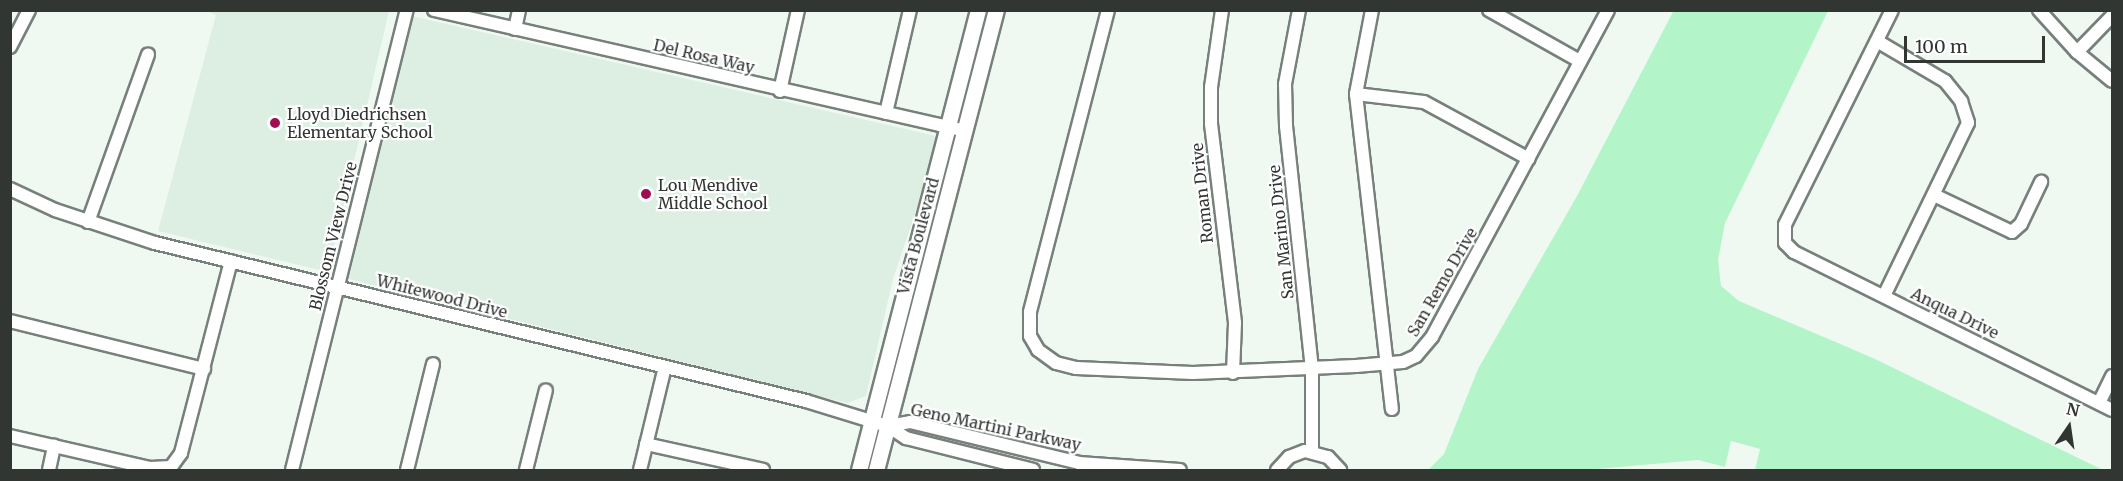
<!DOCTYPE html>
<html>
<head>
<meta charset="utf-8">
<style>
	body { margin:0 }
	#map { position:relative; width:2123px; height:481px; overflow:hidden; background:#eff9f2; font-family:Merriweather,serif }
	div>[style] { position:absolute }
	[style*='--x'] { left:calc(var(--x)*1px); top:calc(var(--y)*1px); width:calc(var(--w)*1px); rotate:calc(var(--a)*1deg) }
	.built>* { inset:0; background:#ddeee2 }
	.green>* { inset:0; background:#b3f5c9 }
	.roads { filter:drop-shadow(2px 0 #77807a) drop-shadow(-2px 0 #77807a) drop-shadow(0 2px #77807a) drop-shadow(0 -2px #77807a) }
	.minor>* { height:12px; margin:-6px; padding:0 6px; transform-origin:6px; border-radius:6px; background:#fff }
	.major>* { height:15px; margin:-7.5px; padding:0 7.5px; transform-origin:7.5px; border-radius:7.5px; background:#fff }
	.dots>* { width:16px; height:16px; translate:-50% -50%; box-sizing:border-box; border:3px solid #fff; border-radius:50% }
	span { translate:-50% -50%; white-space:nowrap; text-align:center; line-height:1.15; -webkit-text-stroke:4.5px #fff; paint-order:stroke }
	.street-label { font-size:16px; color:#323633 }
	.poi-label { font-size:16px; color:#323633 }
	.left { translate:0 -50%; text-align:left }
	.frame { position:absolute; inset:0; border:12px solid #323633; pointer-events:none }
	.north { position:absolute; left:2039px; top:397px; width:60px; height:60px; -webkit-text-stroke:4px #fff; paint-order:stroke; rotate:13deg; font-size:16px; font-weight:700; line-height:24px; text-align:center; color:#323633 }
	.north::after { content:''; display:block; margin:auto; width:21px; height:27px; background:#323633; clip-path:polygon(50% 0,100% 100%,50% 72%,0 100%) }
	.scale { position:absolute; left:1904px; top:36px; width:141px; height:27px; box-sizing:border-box; border:3px solid #323633; border-top:0; padding-left:8px; font-size:18px; line-height:21px; white-space:nowrap; color:#323633; -webkit-text-stroke:4px #fff; paint-order:stroke }
</style>
</head>
<body>
<div id="map">
	<div class="built">
		<div style="clip-path:polygon(207px 11px,389px 11px,328px 272px,158px 231px,216px 15px)"></div>
		<div style="clip-path:polygon(412px 16px,936px 136px,938px 146px,893px 279px,866px 396px,847px 403px,349px 279px)"></div>
	</div>
	<div class="green">
		<div style="clip-path:polygon(1674px 10px,1828px 11px,1725px 223px,1718px 260px,1721px 286px,1739px 301px,1873px 358px,2103px 470px,1755px 470px,1760px 449px,1731px 441px,1725px 467px,1698px 460px,1586px 470px,1428px 470px,1444px 454px,1478px 369px,1577px 196px)"></div>
	</div>
	<div class="roads">
		<div class="minor">
			<div style="--x:434;--y:10;--w:536;--a:12.82"></div>
			<div style="--x:1108;--y:10;--w:312;--a:104.5"></div>
			<div style="--x:1030;--y:312;--w:24;--a:90"></div>
			<div style="--x:1030;--y:336;--w:16;--a:60"></div>
			<div style="--x:1038;--y:350;--w:22;--a:36"></div>
			<div style="--x:1056;--y:363;--w:21;--a:14"></div>
			<div style="--x:1076;--y:368;--w:117;--a:2.4"></div>
			<div style="--x:1193;--y:373;--w:163;--a:-2.5"></div>
			<div style="--x:1356;--y:366;--w:47;--a:-4.9"></div>
			<div style="--x:1403;--y:362;--w:14;--a:-25"></div>
			<div style="--x:1416;--y:356;--w:25;--a:-50"></div>
			<div style="--x:1432;--y:337;--w:371;--a:-61.7"></div>
			<div style="--x:1222;--y:10;--w:78;--a:98.1"></div>
			<div style="--x:1211;--y:87;--w:37;--a:90"></div>
			<div style="--x:1211;--y:124;--w:200;--a:83.1"></div>
			<div style="--x:1235;--y:323;--w:50;--a:92.3"></div>
			<div style="--x:1299;--y:10;--w:75;--a:100.7"></div>
			<div style="--x:1285;--y:84;--w:42;--a:88.6"></div>
			<div style="--x:1286;--y:126;--w:244;--a:83.9"></div>
			<div style="--x:1312;--y:369;--w:83;--a:90"></div>
			<div style="--x:1372;--y:10;--w:86;--a:100.8"></div>
			<div style="--x:1356;--y:94;--w:317;--a:83.5"></div>
			<div style="--x:1489;--y:10;--w:104;--a:29.3"></div>
			<div style="--x:1892;--y:10;--w:240;--a:116.5"></div>
			<div style="--x:1785;--y:225;--w:18;--a:90"></div>
			<div style="--x:1785;--y:243;--w:13;--a:45"></div>
			<div style="--x:1794;--y:252;--w:355;--a:26.4"></div>
			<div style="--x:2039;--y:10;--w:57;--a:47.9"></div>
			<div style="--x:2077;--y:52;--w:45;--a:39.6"></div>
			<div style="--x:515;--y:29;--w:19;--a:-78"></div>
			<div style="--x:1877;--y:41;--w:79;--a:30.5"></div>
			<div style="--x:1945;--y:81;--w:26;--a:51"></div>
			<div style="--x:1961;--y:101;--w:23;--a:72"></div>
			<div style="--x:1968;--y:123;--w:192;--a:115.9"></div>
			<div style="--x:10;--y:47;--w:42;--a:-62.8"></div>
			<div style="--x:2077;--y:52;--w:50;--a:-45.8"></div>
			<div style="--x:780;--y:91;--w:83;--a:-77.5"></div>
			<div style="--x:1356;--y:94;--w:68;--a:6.7"></div>
			<div style="--x:1424;--y:102;--w:119;--a:28.5"></div>
			<div style="--x:886;--y:113;--w:106;--a:-76.9"></div>
			<div style="--x:10;--y:189;--w:50;--a:25"></div>
			<div style="--x:55;--y:210;--w:105;--a:18.3"></div>
			<div style="--x:155;--y:243;--w:670;--a:13.64"></div>
			<div style="--x:806;--y:401;--w:86;--a:17"></div>
			<div style="--x:888;--y:426;--w:22;--a:34"></div>
			<div style="--x:906;--y:438;--w:131;--a:14.1"></div>
			<div style="--x:1934;--y:195;--w:86;--a:25.4"></div>
			<div style="--x:2012;--y:232;--w:12;--a:-42"></div>
			<div style="--x:2021;--y:224;--w:47;--a:-64.5"></div>
			<div style="--x:88;--y:222;--w:178;--a:-70.3"></div>
			<div style="--x:10;--y:321;--w:200;--a:13.9"></div>
			<div style="--x:2099;--y:403;--w:30;--a:-64"></div>
			<div style="--x:888;--y:426;--w:22;--a:-10"></div>
			<div style="--x:910;--y:422;--w:174;--a:13.6"></div>
			<div style="--x:1079;--y:463;--w:101;--a:4"></div>
			<div style="--x:10;--y:436;--w:144;--a:12.9"></div>
			<div style="--x:150;--y:468;--w:21;--a:-3"></div>
			<div style="--x:171;--y:467;--w:17;--a:-54"></div>
			<div style="--x:181;--y:453;--w:198;--a:-75.4"></div>
			<div style="--x:646;--y:444;--w:120;--a:12.5"></div>
			<div style="--x:49;--y:470;--w:25;--a:-78"></div>
			<div style="--x:292;--y:470;--w:474;--a:-76"></div>
			<div style="--x:407;--y:470;--w:109;--a:-76.2"></div>
			<div style="--x:526;--y:470;--w:82;--a:-76"></div>
			<div style="--x:640;--y:470;--w:106;--a:-76.4"></div>
			<div style="--x:1277;--y:470;--w:18;--a:-47"></div>
			<div style="--x:1289;--y:457;--w:17;--a:-21"></div>
			<div style="--x:1305;--y:451;--w:24;--a:15"></div>
			<div style="--x:1328;--y:457;--w:18;--a:47"></div>
		</div>
		<div class="major">
			<div style="--x:859;--y:470;--w:475;--a:-75.5"></div>
			<div style="--x:876;--y:470;--w:475;--a:-75.4"></div>
		</div>
	</div>
	<div class="dots">
		<div style="left:275px;top:123px;background:#a10d51"></div>
		<div style="left:646px;top:194px;background:#a10d51"></div>
	</div>
	<div class="street-label">
		<span style="left:704px;top:56px;rotate:13deg">Del Rosa Way</span>
		<span style="left:1202px;top:193px;rotate:-96deg">Roman Drive</span>
		<span style="left:1281px;top:232px;rotate:-96deg">San Marino Drive</span>
		<span style="left:333px;top:236px;rotate:-76deg">Blossom View Drive</span>
		<span style="left:918px;top:236px;rotate:-75deg">Vista Boulevard</span>
		<span style="left:1442px;top:282px;rotate:-60deg">San Remo Drive</span>
		<span style="left:442px;top:296px;rotate:14deg">Whitewood Drive</span>
		<span style="left:1955px;top:313px;rotate:26deg">Anqua Drive</span>
		<span style="left:996px;top:427px;rotate:12deg">Geno Martini Parkway</span>
	</div>
	<div class="poi-label">
		<span class="left" style="left:287px;top:123px">Lloyd Diedrichsen<br>Elementary School</span>
		<span class="left" style="left:658px;top:194px">Lou Mendive<br>Middle School</span>
	</div>
	<div class="frame"></div>
	<div class="north">N</div>
	<div class="scale">100 m</div>
</div>
</body>
</html>
